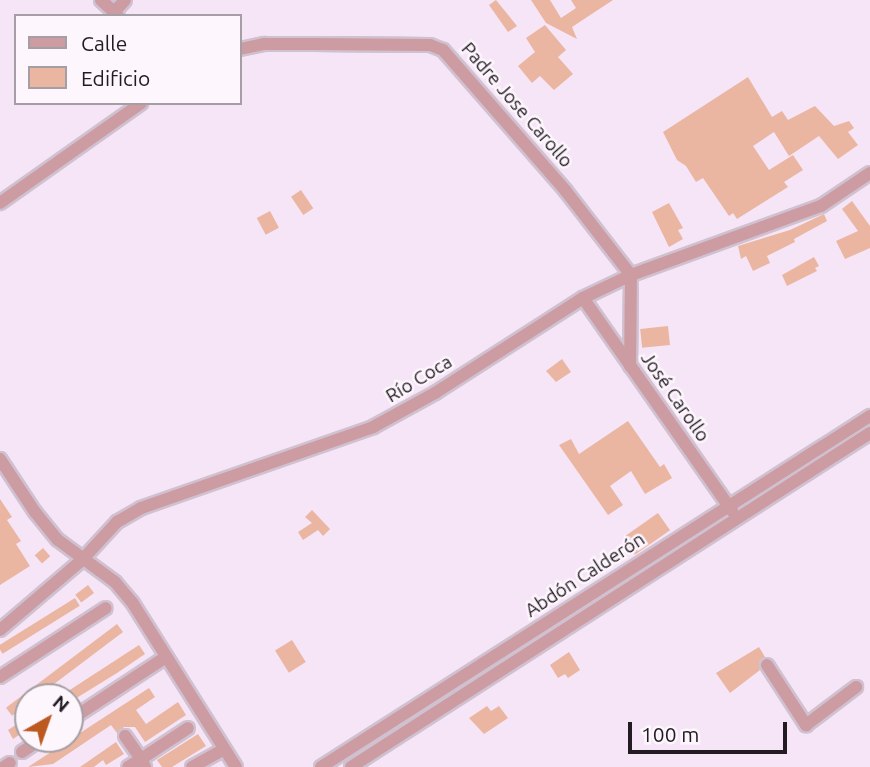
<!DOCTYPE html>
<html>
<head>
<meta charset="utf-8">
<style>
	body { margin:0 }
	#map { position:relative; width:870px; height:767px; overflow:hidden; background:#f6e5f6; font-family:Ubuntu,sans-serif }
	div>[style] { position:absolute }
	[style*='--x'] { left:calc(var(--x)*1px); top:calc(var(--y)*1px); width:calc(var(--w)*1px); rotate:calc(var(--a)*1deg) }
	.building>* { inset:0; background:#eab6a2; transform-origin:0 0 }
	.roads { filter:drop-shadow(2px 0 #d0c1d0) drop-shadow(-2px 0 #d0c1d0) drop-shadow(0 2px #d0c1d0) drop-shadow(0 -2px #d0c1d0) }
	.minor>* { height:12px; margin:-6px; padding:0 6px; transform-origin:6px; border-radius:6px; background:#cc9ca2 }
	span { translate:-50% -50%; white-space:nowrap; text-align:center; line-height:1.15; -webkit-text-stroke:5px #fdf6fd; paint-order:stroke }
	.street-label { font-size:19px; color:#221c22 }
	.legend { position:absolute; left:14px; top:14px; width:228px; height:91px; box-sizing:border-box; background:#fdf6fd; border:2px solid #a59fa5; margin:0; padding:9px 12px; list-style:none; font-size:21px; color:#221c22 }
	.legend li { display:flex; align-items:center; gap:14px; height:35px }
	.legend b { width:35px; border:2px solid #a59fa5 }
	.north { position:absolute; left:14px; top:683px; width:70px; height:70px; box-sizing:border-box; background:#fdf6fd; border:2px solid #a59fa5; border-radius:50%; rotate:40deg; font-size:19px; font-weight:700; line-height:28px; text-align:center; color:#221c22 }
	.north::after { content:''; display:block; margin:auto; width:24px; height:32px; background:#bc591f; clip-path:polygon(50% 0,100% 100%,50% 72%,0 100%) }
	.scale { position:absolute; left:628px; top:722px; width:159px; height:32px; box-sizing:border-box; border:4px solid #221c22; border-top:0; padding-left:9px; font-size:21px; line-height:24px; white-space:nowrap; color:#221c22; -webkit-text-stroke:5px #fdf6fd; paint-order:stroke }
</style>
</head>
<body>
<div id="map">
	<div class="building">
		<div style="clip-path:polygon(496px 0,517px 26px,508px 32px,489px 5px)"></div>
		<div style="clip-path:polygon(531px 0,550px 0,561px 18px,576px 8px,571px 0,613px 0,572px 27px,577px 39px,546px 23px)"></div>
		<div style="clip-path:polygon(545px 25px,566px 50px,558px 57px,573px 74px,554px 90px,540px 76px,532px 83px,518px 66px,535px 52px,526px 38px)"></div>
		<div style="clip-path:polygon(748px 77px,772px 117px,782px 111px,788px 120px,815px 106px,834px 126px,849px 121px,854px 128px,848px 132px,858px 145px,838px 159px,819px 136px,789px 156px,774px 132px,753px 146px,769px 170px,793px 155px,803px 170px,784px 182px,788px 187px,737px 219px,733px 213px,729px 216px,703px 178px,696px 182px,686px 166px,677px 160px,663px 132px)"></div>
		<div style="left:301px;top:190px;width:22px;height:12px;rotate:56deg"></div>
		<div style="clip-path:polygon(852px 201px,870px 226px,870px 248px,845px 259px,836px 241px,858px 231px,842px 209px)"></div>
		<div style="clip-path:polygon(669px 203px,683px 228px,678px 230px,683px 239px,669px 247px,652px 212px)"></div>
		<div style="left:270px;top:211px;width:19px;height:15px;rotate:62deg"></div>
		<div style="clip-path:polygon(824px 214px,827px 221px,794px 239px,795px 242px,767px 256px,770px 263px,753px 271px,746px 256px,741px 259px,738px 246px,790px 230px)"></div>
		<div style="clip-path:polygon(814px 257px,819px 266px,815px 268px,817px 271px,787px 286px,782px 275px)"></div>
		<div style="left:668px;top:326px;width:19px;height:28px;rotate:84deg"></div>
		<div style="clip-path:polygon(562px 359px,571px 372px,556px 382px,546px 371px)"></div>
		<div style="clip-path:polygon(628px 421px,660px 467px,664px 464px,672px 478px,645px 494px,631px 471px,610px 486px,623px 505px,608px 515px,559px 445px,571px 439px,579px 454px)"></div>
		<div style="clip-path:polygon(0 499px,12px 517px,7px 520px,21px 541px,16px 544px,30px 566px,0 585px)"></div>
		<div style="clip-path:polygon(312px 510px,330px 529px,323px 536px,318px 530px,303px 540px,298px 532px,312px 523px,305px 517px)"></div>
		<div style="left:658px;top:513px;width:21px;height:43px;rotate:55deg"></div>
		<div style="left:43px;top:548px;width:11px;height:11px;rotate:49deg"></div>
		<div style="left:88px;top:585px;width:10px;height:16px;rotate:53deg"></div>
		<div style="left:75px;top:598px;width:9px;height:91px;rotate:58deg"></div>
		<div style="left:117px;top:624px;width:10px;height:139px;rotate:53deg"></div>
		<div style="left:292px;top:640px;width:26px;height:20px;rotate:58deg"></div>
		<div style="clip-path:polygon(139px 645px,145px 654px,117px 673px,70px 702px,70px 697px,59px 697px)"></div>
		<div style="clip-path:polygon(759px 647px,765px 657px,759px 662px,760px 670px,730px 693px,716px 673px)"></div>
		<div style="clip-path:polygon(569px 652px,580px 670px,568px 678px,565px 674px,558px 678px,550px 665px)"></div>
		<div style="clip-path:polygon(149px 688px,155px 697px,136px 710px,146px 724px,178px 702px,186px 715px,145px 742px,135px 727px,124px 727px,117px 733px,111px 725px,53px 764px,28px 767px)"></div>
		<div style="clip-path:polygon(487px 706px,491px 711px,499px 706px,508px 718px,484px 734px,469px 718px)"></div>
		<div style="clip-path:polygon(28px 717px,28px 729px,13px 739px,8px 730px)"></div>
		<div style="clip-path:polygon(198px 734px,206px 746px,172px 767px,162px 767px,157px 760px)"></div>
		<div style="clip-path:polygon(116px 742px,124px 754px,106px 765px,103px 760px,94px 767px,80px 767px)"></div>
	</div>
	<div class="roads">
		<div class="minor">
			<div style="--x:101;--y:0;--w:23;--a:43"></div>
			<div style="--x:114;--y:12;--w:16;--a:-47"></div>
			<div style="--x:240;--y:49;--w:25;--a:-12"></div>
			<div style="--x:264;--y:44;--w:51;--a:0"></div>
			<div style="--x:315;--y:44;--w:115;--a:0.5"></div>
			<div style="--x:430;--y:45;--w:14;--a:21"></div>
			<div style="--x:443;--y:50;--w:186;--a:48.9"></div>
			<div style="--x:565;--y:190;--w:108;--a:52.2"></div>
			<div style="--x:631;--y:275;--w:91;--a:90.6"></div>
			<div style="--x:0;--y:203;--w:173;--a:-35.3"></div>
			<div style="--x:583;--y:298;--w:260;--a:55"></div>
			<div style="--x:0;--y:459;--w:64;--a:56.6"></div>
			<div style="--x:35;--y:512;--w:36;--a:51"></div>
			<div style="--x:58;--y:540;--w:71;--a:36.4"></div>
			<div style="--x:115;--y:582;--w:26;--a:50"></div>
			<div style="--x:132;--y:602;--w:195;--a:57.8"></div>
			<div style="--x:0;--y:630;--w:108;--a:-40.5"></div>
			<div style="--x:82;--y:560;--w:52;--a:-47.4"></div>
			<div style="--x:117;--y:522;--w:28;--a:-30"></div>
			<div style="--x:141;--y:508;--w:246;--a:-19.2"></div>
			<div style="--x:373;--y:427;--w:71;--a:-28.7"></div>
			<div style="--x:435;--y:393;--w:176;--a:-32.7"></div>
			<div style="--x:583;--y:298;--w:53;--a:-25.6"></div>
			<div style="--x:631;--y:275;--w:202;--a:-20"></div>
			<div style="--x:821;--y:206;--w:59;--a:-34"></div>
			<div style="--x:767;--y:665;--w:72;--a:57"></div>
			<div style="--x:806;--y:725;--w:63;--a:-37.2"></div>
			<div style="--x:0;--y:677;--w:126;--a:-33.1"></div>
			<div style="--x:70;--y:720;--w:115;--a:-33.3"></div>
			<div style="--x:125;--y:736;--w:28;--a:55"></div>
			<div style="--x:141;--y:759;--w:15;--a:148"></div>
			<div style="--x:22;--y:752;--w:23;--a:-34"></div>
			<div style="--x:4;--y:767;--w:7;--a:-34"></div>
			<div style="--x:145;--y:767;--w:9;--a:-117"></div>
			<div style="--x:141;--y:759;--w:56;--a:-33.4"></div>
			<div style="--x:192;--y:767;--w:37;--a:-29"></div>
			<div style="--x:321;--y:767;--w:652;--a:-32.59"></div>
			<div style="--x:351;--y:767;--w:617;--a:-32.76"></div>
		</div>
	</div>
	<div class="street-label">
		<span style="left:517px;top:105px;rotate:49deg">Padre Jose Carollo</span>
		<span style="left:419px;top:379px;rotate:-31deg">Río Coca</span>
		<span style="left:675px;top:397px;rotate:55deg">José Carollo</span>
		<span style="left:585px;top:575px;rotate:-33deg">Abdón Calderón</span>
	</div>
	<ul class="legend">
	<li><b style="height:9px;background:#cc9ca2"></b>Calle</li>
	<li><b style="height:19px;background:#eab6a2"></b>Edificio</li>
	</ul>
	<div class="north">N</div>
	<div class="scale">100 m</div>
</div>
</body>
</html>
